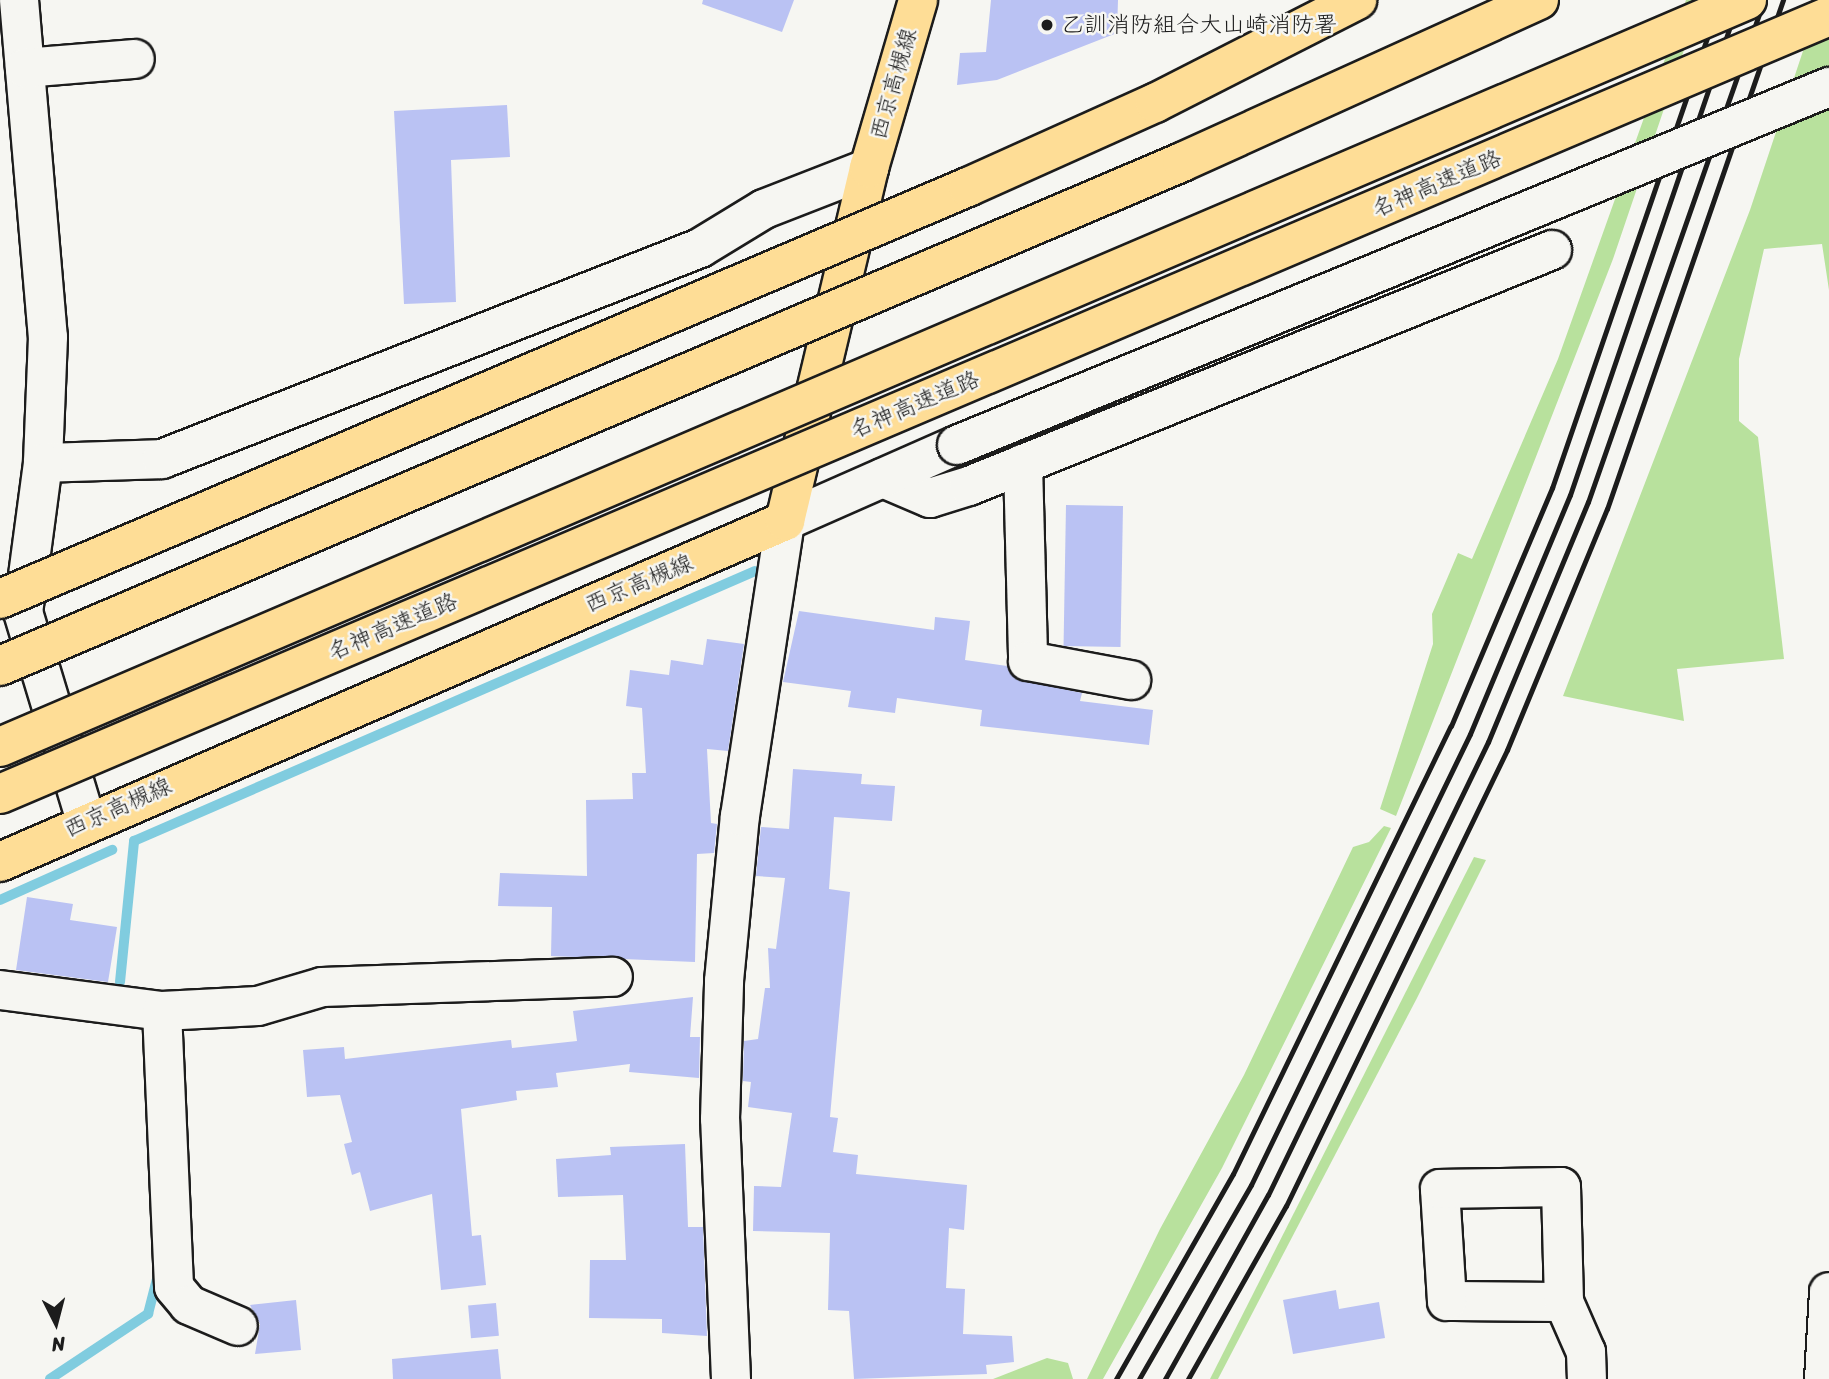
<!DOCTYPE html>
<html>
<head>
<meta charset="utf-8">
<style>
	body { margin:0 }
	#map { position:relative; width:1829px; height:1379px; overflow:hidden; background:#f6f6f2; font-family:Sriracha,"Klee One",sans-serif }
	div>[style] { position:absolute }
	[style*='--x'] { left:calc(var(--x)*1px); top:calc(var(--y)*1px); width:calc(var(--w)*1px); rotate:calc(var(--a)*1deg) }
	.green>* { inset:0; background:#b8e19d }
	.stream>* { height:10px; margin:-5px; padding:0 5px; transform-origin:5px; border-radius:5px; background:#80ccdf }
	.building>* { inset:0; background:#bac2f3; transform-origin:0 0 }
	.roads { filter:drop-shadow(2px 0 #1c1c1c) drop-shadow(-2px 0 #1c1c1c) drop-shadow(0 2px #1c1c1c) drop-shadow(0 -2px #1c1c1c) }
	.minor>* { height:38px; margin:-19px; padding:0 19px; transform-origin:19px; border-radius:19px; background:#f6f6f2 }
	.major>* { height:38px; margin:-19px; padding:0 19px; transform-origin:19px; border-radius:19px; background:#fedd96 }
	.rail>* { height:5px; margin:-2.5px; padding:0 2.5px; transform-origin:2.5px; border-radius:2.5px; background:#1c1c1c }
	.bridges { filter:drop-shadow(2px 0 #1c1c1c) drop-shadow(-2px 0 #1c1c1c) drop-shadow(0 2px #1c1c1c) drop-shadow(0 -2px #1c1c1c) }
	.minor-bridge>* { height:38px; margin:-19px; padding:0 19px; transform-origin:19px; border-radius:19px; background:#f6f6f2 }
	.highway-bridge>* { height:38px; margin:-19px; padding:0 19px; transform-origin:19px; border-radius:19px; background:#fedd96 }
	.dots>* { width:19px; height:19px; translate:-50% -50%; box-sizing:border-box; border:4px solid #f6f6f2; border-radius:50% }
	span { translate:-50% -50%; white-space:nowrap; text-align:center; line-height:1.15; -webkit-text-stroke:5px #f6f6f2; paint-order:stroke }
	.poi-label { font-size:23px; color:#1c1c1c }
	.left { translate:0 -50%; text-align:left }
	.street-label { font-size:23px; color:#1c1c1c }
	.north { position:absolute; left:21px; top:1288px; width:70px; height:70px; -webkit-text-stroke:5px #f6f6f2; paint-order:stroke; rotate:174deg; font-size:19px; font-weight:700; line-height:28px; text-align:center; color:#1c1c1c }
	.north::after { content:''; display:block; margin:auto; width:24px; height:32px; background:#1c1c1c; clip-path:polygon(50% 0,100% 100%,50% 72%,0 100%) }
</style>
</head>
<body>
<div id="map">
	<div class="green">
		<div style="clip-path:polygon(1686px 0,1701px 0,1613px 259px,1396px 816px,1380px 809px,1433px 644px,1432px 614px,1458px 553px,1472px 559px,1558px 359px)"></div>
		<div style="clip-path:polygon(1820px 0,1829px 0,1829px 290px,1822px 244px,1764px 249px,1739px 359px,1739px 421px,1758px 437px,1784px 659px,1677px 669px,1684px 721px,1563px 696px,1750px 210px)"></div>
		<div style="clip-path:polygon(1384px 826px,1391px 828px,1222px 1168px,1103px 1379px,1087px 1379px,1160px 1229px,1244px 1075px,1353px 847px,1369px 842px)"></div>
		<div style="clip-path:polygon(1474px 857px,1486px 860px,1417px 998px,1218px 1379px,1210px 1379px)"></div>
		<div style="clip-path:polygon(1047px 1358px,1068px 1363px,1073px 1379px,993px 1379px)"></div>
	</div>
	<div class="stream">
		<div style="--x:0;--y:900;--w:123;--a:-24.1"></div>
		<div style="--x:120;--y:982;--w:142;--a:-84.3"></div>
		<div style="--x:134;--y:841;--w:677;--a:-23.5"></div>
		<div style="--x:50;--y:1379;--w:118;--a:-33.6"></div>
		<div style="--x:148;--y:1314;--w:40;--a:-75.6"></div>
	</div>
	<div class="building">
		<div style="clip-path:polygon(703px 0,794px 0,782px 32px,702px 4px)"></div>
		<div style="clip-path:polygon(991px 0,1118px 0,1117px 33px,997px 80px,957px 85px,960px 53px,986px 52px)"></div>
		<div style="clip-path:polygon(507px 105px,510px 157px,451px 160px,456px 302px,404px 304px,394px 111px)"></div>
		<div style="left:1066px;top:505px;width:57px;height:141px;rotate:1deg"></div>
		<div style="clip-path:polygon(799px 611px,934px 630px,935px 617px,970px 621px,965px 660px,1007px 666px,1016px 679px,1082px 693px,1080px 701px,1153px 710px,1149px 745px,980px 726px,982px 710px,897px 698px,895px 713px,848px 707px,851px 691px,783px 682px)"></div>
		<div style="clip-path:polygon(707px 639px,744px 644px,728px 751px,707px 749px,711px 823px,717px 824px,714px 853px,697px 854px,695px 962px,551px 956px,552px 907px,498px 906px,500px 873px,587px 876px,586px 800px,633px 799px,632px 773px,646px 773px,642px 708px,626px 706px,630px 670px,669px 675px,671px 660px,703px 665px)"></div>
		<div style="clip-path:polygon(793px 769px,862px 774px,861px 784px,895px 786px,892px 821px,834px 817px,829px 889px,850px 892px,830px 1117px,838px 1118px,833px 1152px,858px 1155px,856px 1174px,967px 1185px,964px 1230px,949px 1228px,946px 1288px,965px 1289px,963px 1334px,1012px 1336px,1014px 1362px,986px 1365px,987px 1374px,854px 1379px,849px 1311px,828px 1310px,830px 1233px,753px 1231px,754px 1186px,781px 1187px,792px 1113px,748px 1107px,751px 1082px,743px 1081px,744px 1041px,758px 1039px,765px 988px,770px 988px,768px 948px,776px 949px,785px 878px,756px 876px,761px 827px,789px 829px)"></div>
		<div style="clip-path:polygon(27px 897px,73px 904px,70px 920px,117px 927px,108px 982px,16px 970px)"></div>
		<div style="clip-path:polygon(693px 997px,690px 1037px,700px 1037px,699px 1078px,629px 1072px,630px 1064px,556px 1073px,558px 1087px,516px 1091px,517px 1100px,461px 1109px,472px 1236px,481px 1235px,486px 1285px,441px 1290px,432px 1194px,370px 1211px,360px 1172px,352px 1175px,344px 1144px,352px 1142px,340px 1095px,307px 1097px,303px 1050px,344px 1047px,345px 1059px,511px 1040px,512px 1048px,577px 1041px,573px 1011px)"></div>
		<div style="clip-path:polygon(685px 1144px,688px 1227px,703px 1227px,707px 1336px,662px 1333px,662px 1319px,589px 1318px,590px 1260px,626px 1260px,623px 1195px,558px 1197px,556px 1159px,611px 1155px,610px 1147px)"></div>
		<div style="clip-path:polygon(1336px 1290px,1339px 1309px,1379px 1302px,1385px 1338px,1293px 1354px,1283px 1300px)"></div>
		<div style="clip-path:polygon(296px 1300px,301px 1350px,255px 1354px,260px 1324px,250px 1305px)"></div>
		<div style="left:496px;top:1303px;width:33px;height:28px;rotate:85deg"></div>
		<div style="clip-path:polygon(498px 1349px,501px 1379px,393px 1379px,392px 1359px)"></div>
	</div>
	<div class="roads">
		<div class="minor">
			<div style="--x:19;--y:0;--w:338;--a:85.1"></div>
			<div style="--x:48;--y:337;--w:126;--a:92.3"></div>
			<div style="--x:43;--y:463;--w:119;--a:-1.9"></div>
			<div style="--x:162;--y:459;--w:578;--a:-21.41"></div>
			<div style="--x:700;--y:248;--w:75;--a:-31.4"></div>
			<div style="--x:764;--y:209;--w:113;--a:-21.3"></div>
			<div style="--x:25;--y:68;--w:110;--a:-4.7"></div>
			<div style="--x:43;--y:463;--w:150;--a:97.6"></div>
			<div style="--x:23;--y:612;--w:218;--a:73.2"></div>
			<div style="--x:1023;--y:464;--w:197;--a:88.5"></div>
			<div style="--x:1028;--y:661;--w:105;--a:10.5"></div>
			<div style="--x:883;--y:478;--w:51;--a:23.1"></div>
			<div style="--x:930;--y:498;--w:41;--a:-17.1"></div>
			<div style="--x:969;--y:486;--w:629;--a:-22.04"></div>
			<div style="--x:0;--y:990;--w:163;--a:7.4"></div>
			<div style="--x:162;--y:1011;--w:96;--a:-3"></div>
			<div style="--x:258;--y:1006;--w:67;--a:-16.5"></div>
			<div style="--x:322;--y:987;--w:291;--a:-2"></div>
			<div style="--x:162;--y:1011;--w:276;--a:87.5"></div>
			<div style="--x:174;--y:1287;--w:23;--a:50"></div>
			<div style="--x:189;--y:1305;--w:53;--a:23.2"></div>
			<div style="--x:1564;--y:1302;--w:117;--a:-179.5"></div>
			<div style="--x:1447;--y:1301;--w:112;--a:-93.6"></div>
			<div style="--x:1440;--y:1189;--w:121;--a:-0.9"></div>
			<div style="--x:1561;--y:1187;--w:115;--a:88.5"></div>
			<div style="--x:1564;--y:1302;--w:55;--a:66.3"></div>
			<div style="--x:1586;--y:1352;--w:27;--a:88"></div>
			<div style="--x:731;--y:1379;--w:260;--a:-92.4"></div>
			<div style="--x:720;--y:1119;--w:138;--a:-88.3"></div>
			<div style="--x:724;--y:981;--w:166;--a:-84.5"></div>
			<div style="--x:740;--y:816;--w:298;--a:-81.3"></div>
			<div style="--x:785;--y:521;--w:188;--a:-23.8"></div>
			<div style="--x:1824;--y:1379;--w:87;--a:-86.7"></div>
		</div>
		<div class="major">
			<div style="--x:0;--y:862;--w:856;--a:-23.48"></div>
			<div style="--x:785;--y:521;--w:363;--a:-76.6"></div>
			<div style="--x:869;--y:168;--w:175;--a:-73.7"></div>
		</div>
	</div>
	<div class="rail">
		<div style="--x:1116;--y:1379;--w:236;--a:-60.3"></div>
		<div style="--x:1233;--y:1174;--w:498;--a:-64.1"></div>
		<div style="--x:1451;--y:726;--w:259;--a:-67"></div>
		<div style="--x:1552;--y:488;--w:516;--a:-71"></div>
		<div style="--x:1139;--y:1379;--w:224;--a:-60"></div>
		<div style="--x:1251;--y:1185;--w:501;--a:-64.1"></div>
		<div style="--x:1470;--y:734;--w:259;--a:-67.3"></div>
		<div style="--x:1570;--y:495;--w:523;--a:-71.15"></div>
		<div style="--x:1165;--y:1379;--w:211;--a:-60.8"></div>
		<div style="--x:1268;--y:1195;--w:504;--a:-64.1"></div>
		<div style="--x:1488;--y:742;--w:260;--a:-67.4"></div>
		<div style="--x:1588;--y:502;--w:532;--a:-70.68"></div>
		<div style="--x:1188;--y:1379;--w:199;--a:-60.5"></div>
		<div style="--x:1286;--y:1206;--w:507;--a:-64.14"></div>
		<div style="--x:1507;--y:750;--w:261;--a:-67.5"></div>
		<div style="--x:1607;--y:509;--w:539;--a:-70.93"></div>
	</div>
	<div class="bridges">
		<div class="minor-bridge">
			<div style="--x:957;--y:445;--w:943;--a:-22.32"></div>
		</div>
		<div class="highway-bridge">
			<div style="--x:0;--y:599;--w:1052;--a:-23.06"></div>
			<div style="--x:968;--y:187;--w:205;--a:-24.2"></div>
			<div style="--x:1155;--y:103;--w:227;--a:-27"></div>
			<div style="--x:0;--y:666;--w:1285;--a:-23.09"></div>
			<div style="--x:1182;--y:162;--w:392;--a:-24.4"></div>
			<div style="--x:0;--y:747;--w:1900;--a:-23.15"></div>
			<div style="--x:0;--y:794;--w:1988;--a:-23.04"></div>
		</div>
	</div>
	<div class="dots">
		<div style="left:1047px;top:25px;background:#1c1c1c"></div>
	</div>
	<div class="poi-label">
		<span class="left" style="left:1061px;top:25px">乙訓消防組合大山崎消防署</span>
	</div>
	<div class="street-label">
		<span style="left:894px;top:84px;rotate:-74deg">西京高槻線</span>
		<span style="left:1437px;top:184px;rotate:-23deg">名神高速道路</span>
		<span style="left:915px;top:405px;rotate:-23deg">名神高速道路</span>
		<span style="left:639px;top:584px;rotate:-23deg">西京高槻線</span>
		<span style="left:393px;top:627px;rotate:-23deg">名神高速道路</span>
		<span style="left:118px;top:808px;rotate:-24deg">西京高槻線</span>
	</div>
	<div class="north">N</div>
</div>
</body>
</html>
